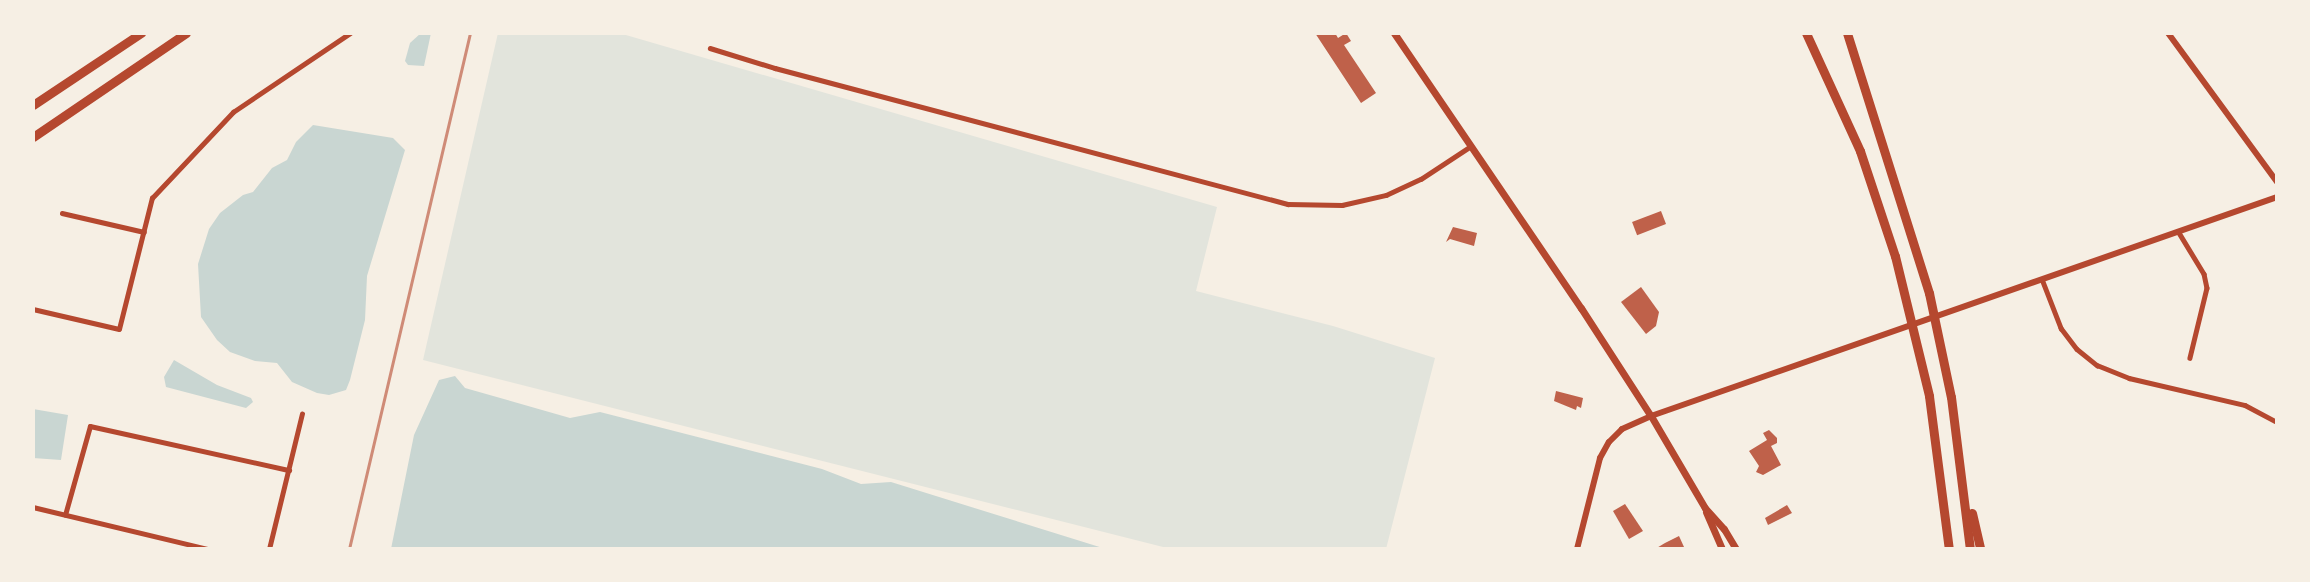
<!DOCTYPE html>
<html>
<head>
<meta charset="utf-8">
<style>
	body { margin:0 }
	#map { position:relative; width:2310px; height:582px; overflow:hidden; background:#f6efe4; font-family:"Work Sans",sans-serif }
	div>[style] { position:absolute }
	[style*='--x'] { left:calc(var(--x)*1px); top:calc(var(--y)*1px); width:calc(var(--w)*1px); rotate:calc(var(--a)*1deg) }
	.green>* { inset:0; background:#e2e4dc }
	.water>* { inset:0; background:#c9d6d2 }
	.building>* { inset:0; background:#bf614a; transform-origin:0 0 }
	.minor>* { height:4.5px; margin:-2.25px; padding:0 2.25px; transform-origin:2.25px; border-radius:2.25px; background:#b5482f }
	.tertiary>* { height:6px; margin:-3px; padding:0 3px; transform-origin:3px; border-radius:3px; background:#b5482f }
	.secondary>* { height:7px; margin:-3.5px; padding:0 3.5px; transform-origin:3.5px; border-radius:3.5px; background:#b5482f }
	.motorway>* { height:9px; margin:-4.5px; padding:0 4.5px; transform-origin:4.5px; border-radius:4.5px; background:#b5482f }
	.rail>* { height:2.5px; margin:-1.25px; padding:0 1.25px; transform-origin:1.25px; border-radius:1.25px; background:#cf8b77 }
	span { translate:-50% -50%; white-space:nowrap; text-align:center; line-height:1.15; -webkit-text-stroke:5px #f6efe4; paint-order:stroke }
	.frame { position:absolute; inset:0; border:35px solid #f6efe4; pointer-events:none }
</style>
</head>
<body>
<div id="map">
	<div class="green">
		<div style="clip-path:polygon(498px 33px,619px 33px,1217px 207px,1196px 291px,1333px 326px,1435px 358px,1386px 549px,1171px 549px,423px 360px)"></div>
	</div>
	<div class="water">
		<div style="clip-path:polygon(421px 33px,431px 33px,424px 66px,408px 65px,405px 61px,410px 43px)"></div>
		<div style="clip-path:polygon(313px 125px,393px 138px,405px 150px,367px 276px,365px 320px,350px 380px,346px 390px,329px 395px,317px 393px,292px 382px,277px 363px,255px 361px,230px 352px,217px 340px,201px 317px,198px 264px,209px 229px,220px 213px,243px 195px,253px 192px,272px 168px,287px 160px,296px 142px)"></div>
		<div style="clip-path:polygon(174px 360px,217px 385px,251px 398px,253px 402px,246px 408px,166px 387px,164px 377px)"></div>
		<div style="clip-path:polygon(455px 376px,465px 388px,570px 418px,600px 412px,822px 469px,861px 484px,891px 482px,1106px 549px,391px 549px,414px 435px,439px 380px)"></div>
		<div style="clip-path:polygon(33px 409px,68px 415px,61px 460px,33px 458px)"></div>
	</div>
	<div class="building">
		<div style="clip-path:polygon(1315px 33px,1335px 33px,1338px 38px,1346px 33px,1351px 41px,1344px 45px,1376px 93px,1361px 103px)"></div>
		<div style="left:1661px;top:211px;width:14px;height:31px;rotate:69deg"></div>
		<div style="clip-path:polygon(1453px 227px,1477px 233px,1474px 246px,1450px 239px,1446px 242px)"></div>
		<div style="clip-path:polygon(1641px 287px,1659px 312px,1656px 326px,1646px 334px,1621px 302px)"></div>
		<div style="clip-path:polygon(1556px 391px,1583px 398px,1581px 408px,1577px 406px,1576px 410px,1554px 401px)"></div>
		<div style="clip-path:polygon(1769px 430px,1777px 438px,1777px 443px,1771px 446px,1781px 465px,1763px 475px,1756px 472px,1759px 466px,1749px 451px,1767px 440px,1763px 433px)"></div>
		<div style="clip-path:polygon(1625px 504px,1643px 531px,1629px 539px,1613px 511px)"></div>
		<div style="clip-path:polygon(1787px 505px,1792px 513px,1768px 525px,1765px 518px)"></div>
		<div style="clip-path:polygon(1679px 536px,1684px 547px,1655px 549px,1665px 543px)"></div>
	</div>
	<div class="minor">
		<div style="--x:710;--y:48;--w:68;--a:17.1"></div>
		<div style="--x:775;--y:68;--w:531;--a:14.85"></div>
		<div style="--x:1288;--y:204;--w:54;--a:1.1"></div>
		<div style="--x:1342;--y:205;--w:45;--a:-12.8"></div>
		<div style="--x:1386;--y:195;--w:38;--a:-25"></div>
		<div style="--x:1421;--y:179;--w:60;--a:-33.4"></div>
		<div style="--x:62;--y:213;--w:84;--a:13"></div>
		<div style="--x:2178;--y:231;--w:50;--a:58.8"></div>
		<div style="--x:2204;--y:274;--w:14;--a:78"></div>
		<div style="--x:2207;--y:288;--w:72;--a:103.7"></div>
		<div style="--x:2042;--y:279;--w:53;--a:68.8"></div>
		<div style="--x:2061;--y:328;--w:26;--a:53"></div>
		<div style="--x:2077;--y:349;--w:26;--a:39"></div>
		<div style="--x:2097;--y:365;--w:35;--a:22"></div>
		<div style="--x:2129;--y:378;--w:119;--a:13.1"></div>
		<div style="--x:2245;--y:405;--w:36;--a:28"></div>
		<div style="--x:33;--y:309;--w:88;--a:13.1"></div>
		<div style="--x:119;--y:329;--w:135;--a:-75.9"></div>
		<div style="--x:152;--y:198;--w:118;--a:-46.7"></div>
		<div style="--x:233;--y:112;--w:141;--a:-34"></div>
		<div style="--x:33;--y:507;--w:180;--a:13.5"></div>
		<div style="--x:65;--y:515;--w:92;--a:-74.3"></div>
		<div style="--x:90;--y:426;--w:204;--a:12.5"></div>
		<div style="--x:269;--y:549;--w:139;--a:-76.3"></div>
	</div>
	<div class="tertiary">
		<div style="--x:2168;--y:33;--w:185;--a:53.8"></div>
		<div style="--x:1577;--y:549;--w:94;--a:-75.8"></div>
		<div style="--x:1600;--y:458;--w:18;--a:-61"></div>
		<div style="--x:1609;--y:442;--w:18;--a:-45"></div>
		<div style="--x:1622;--y:429;--w:32;--a:-24"></div>
		<div style="--x:1651;--y:416;--w:663;--a:-19.28"></div>
	</div>
	<div class="secondary">
		<div style="--x:1394;--y:33;--w:333;--a:55.8"></div>
		<div style="--x:1581;--y:308;--w:129;--a:57.1"></div>
		<div style="--x:1651;--y:416;--w:107;--a:59.6"></div>
		<div style="--x:1705;--y:508;--w:28;--a:48"></div>
		<div style="--x:1724;--y:529;--w:23;--a:59"></div>
		<div style="--x:1706;--y:512;--w:40;--a:66.6"></div>
	</div>
	<div class="motorway">
		<div style="--x:1806;--y:33;--w:130;--a:65.4"></div>
		<div style="--x:1860;--y:151;--w:111;--a:71.6"></div>
		<div style="--x:1895;--y:256;--w:144;--a:76.3"></div>
		<div style="--x:1929;--y:396;--w:154;--a:82.6"></div>
		<div style="--x:1847;--y:33;--w:273;--a:72.5"></div>
		<div style="--x:1929;--y:293;--w:106;--a:78.1"></div>
		<div style="--x:1951;--y:397;--w:153;--a:82.9"></div>
		<div style="--x:33;--y:105;--w:130;--a:-33.7"></div>
		<div style="--x:33;--y:137;--w:185;--a:-34.2"></div>
		<div style="--x:1972;--y:513;--w:37;--a:77"></div>
	</div>
	<div class="rail">
		<div style="--x:349;--y:549;--w:530;--a:-76.8"></div>
	</div>
	<div class="frame"></div>
</div>
</body>
</html>
